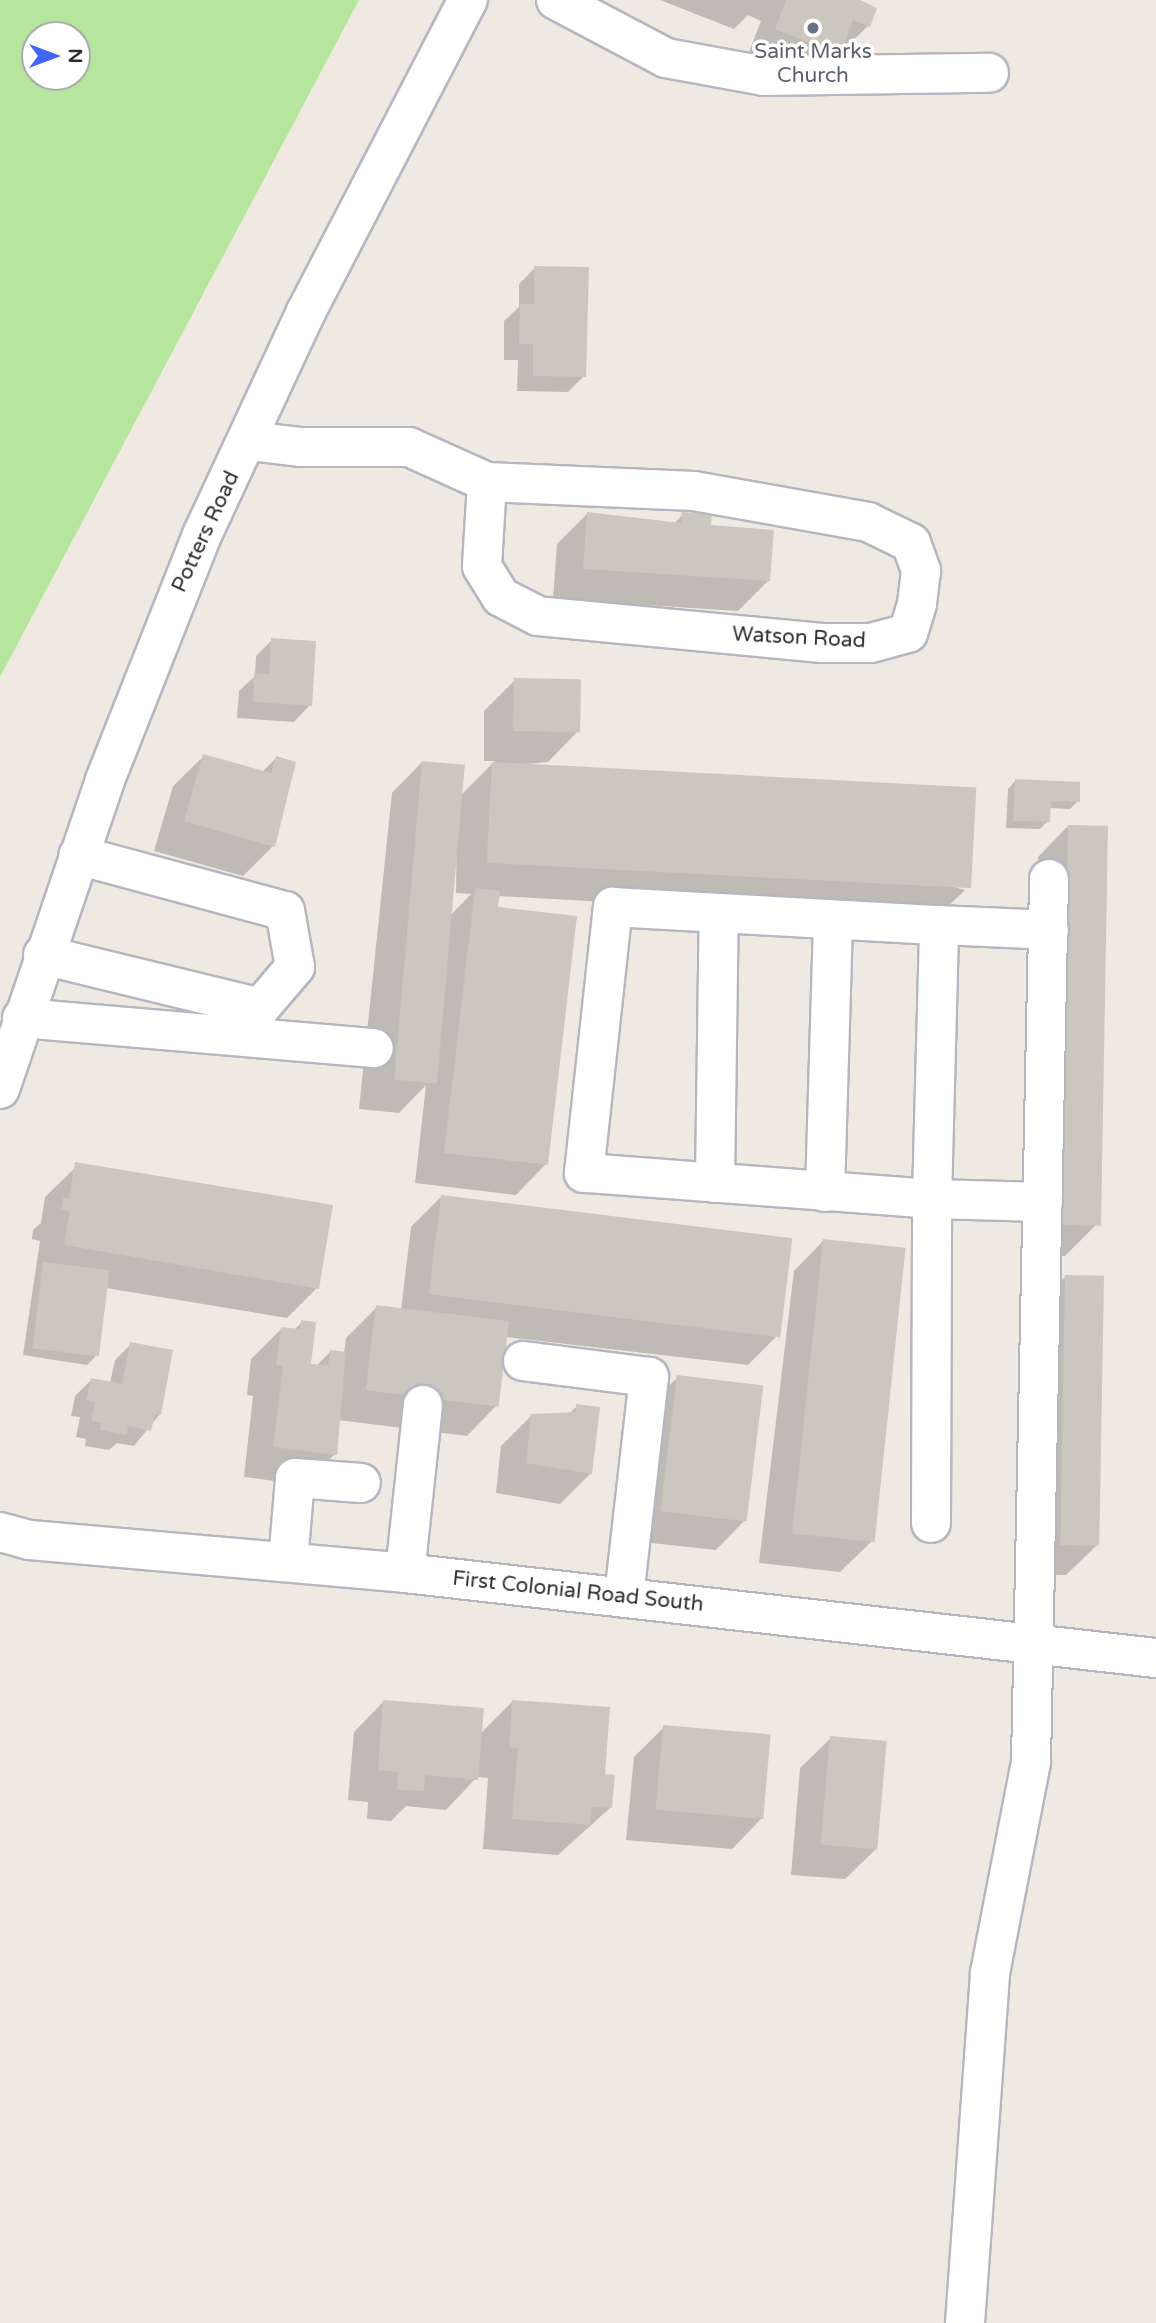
<!DOCTYPE html>
<html>
<head>
<meta charset="utf-8">
<style>
	body { margin:0 }
	#map { position:relative; width:1156px; height:2323px; overflow:hidden; background:#efe9e1; font-family:"Varela Round",sans-serif }
	div>[style] { position:absolute }
	[style*='--x'] { left:calc(var(--x)*1px); top:calc(var(--y)*1px); width:calc(var(--w)*1px); rotate:calc(var(--a)*1deg) }
	.green>* { inset:0; background:#b6e59e }
	.shadow>* { inset:0; background:#0003 }
	.building>* { inset:0; background:#cbc7bf; transform-origin:0 0 }
	.roads { filter:drop-shadow(2px 0 #b4b7c1) drop-shadow(-2px 0 #b4b7c1) drop-shadow(0 2px #b4b7c1) drop-shadow(0 -2px #b4b7c1) }
	.minor>* { height:38px; margin:-19px; padding:0 19px; transform-origin:19px; border-radius:19px; background:#fff }
	.dots>* { width:19px; height:19px; translate:-50% -50%; box-sizing:border-box; border:4px solid #fff; border-radius:50% }
	span { translate:-50% -50%; white-space:nowrap; text-align:center; line-height:1.15; -webkit-text-stroke:7px #fff; paint-order:stroke }
	.worship-label { font-size:21px; color:#5b616d }
	.street-label { font-size:21px; color:#2e2e2e }
	.north { position:absolute; left:21px; top:21px; width:70px; height:70px; box-sizing:border-box; background:#fff; border:2px solid #ababab; border-radius:50%; rotate:90deg; font-size:19px; font-weight:700; line-height:28px; text-align:center; color:#2e2e2e }
	.north::after { content:''; display:block; margin:auto; width:24px; height:32px; background:#4264fb; clip-path:polygon(50% 0,100% 100%,50% 72%,0 100%) }
</style>
</head>
<body>
<div id="map">
	<div class="green">
		<div style="clip-path:polygon(evenodd,0 0,359px 0,0 677px,0 0,35px 35px,77px 35px,77px 77px,35px 77px,35px 35px)"></div>
	</div>
	<div class="shadow">
		<div style="clip-path:polygon(660px 0,858px 0,868px 26px,808px 84px,746px 60px,761px 21px,748px 15px,734px 29px)"></div>
		<div style="clip-path:polygon(535px 268px,584px 376px,568px 392px,517px 391px,518px 360px,504px 360px,504px 321px,519px 307px,519px 284px)"></div>
		<div style="clip-path:polygon(587px 514px,674px 524px,683px 514px,709px 527px,768px 581px,738px 611px,553px 599px,557px 544px)"></div>
		<div style="clip-path:polygon(272px 640px,310px 705px,294px 722px,237px 718px,239px 691px,255px 676px,256px 656px)"></div>
		<div style="clip-path:polygon(evenodd,515px 680px,578px 731px,548px 762px,515px 765px,965px 890px,934px 920px,498px 896px,497px 908px,546px 1164px,516px 1195px,415px 1183px,426px 1085px,399px 1113px,359px 1109px,392px 793px,422px 762px,460px 796px,495px 761px,484px 761px,484px 711px,515px 680px,457px 821px,456px 893px,471px 894px,447px 919px,457px 821px)"></div>
		<div style="clip-path:polygon(204px 756px,262px 772px,276px 758px,273px 846px,243px 876px,154px 851px,173px 786px)"></div>
		<div style="clip-path:polygon(1015px 781px,1078px 801px,1070px 809px,1049px 808px,1048px 821px,1040px 829px,1006px 828px,1008px 789px)"></div>
		<div style="clip-path:polygon(1068px 826px,1095px 1226px,1065px 1256px,1027px 1255px,1038px 857px)"></div>
		<div style="clip-path:polygon(76px 1167px,317px 1288px,287px 1318px,106px 1288px,95px 1357px,87px 1365px,23px 1355px,40px 1241px,32px 1239px,33px 1230px,41px 1223px,45px 1197px)"></div>
		<div style="clip-path:polygon(441px 1197px,779px 1334px,748px 1365px,505px 1337px,497px 1405px,467px 1436px,338px 1420px,335px 1454px,304px 1485px,244px 1477px,253px 1396px,247px 1395px,251px 1359px,281px 1329px,294px 1330px,302px 1322px,309px 1365px,316px 1366px,330px 1352px,344px 1353px,346px 1338px,377px 1307px,401px 1310px,411px 1227px)"></div>
		<div style="clip-path:polygon(824px 1240px,871px 1542px,840px 1572px,759px 1563px,794px 1271px)"></div>
		<div style="clip-path:polygon(1065px 1277px,1097px 1545px,1066px 1575px,1031px 1575px,1035px 1308px)"></div>
		<div style="clip-path:polygon(131px 1344px,160px 1414px,134px 1446px,117px 1443px,109px 1450px,85px 1446px,86px 1439px,76px 1437px,80px 1417px,71px 1416px,75px 1396px,91px 1380px,110px 1383px,115px 1360px)"></div>
		<div style="clip-path:polygon(678px 1377px,746px 1519px,716px 1550px,633px 1541px,648px 1407px)"></div>
		<div style="clip-path:polygon(577px 1406px,591px 1473px,560px 1504px,496px 1493px,501px 1446px,532px 1415px,569px 1414px)"></div>
		<div style="clip-path:polygon(384px 1701px,480px 1734px,513px 1701px,603px 1776px,611px 1807px,558px 1855px,483px 1849px,488px 1778px,477px 1777px,446px 1810px,406px 1806px,391px 1821px,367px 1819px,368px 1802px,348px 1800px,354px 1732px)"></div>
		<div style="clip-path:polygon(664px 1727px,762px 1818px,732px 1849px,626px 1840px,634px 1757px)"></div>
		<div style="clip-path:polygon(831px 1738px,876px 1849px,845px 1879px,791px 1875px,800px 1768px)"></div>
	</div>
	<div class="building">
		<div style="clip-path:polygon(786px 0,860px 0,877px 8px,870px 27px,853px 20px,840px 55px,775px 29px)"></div>
		<div style="clip-path:polygon(534px 266px,589px 267px,586px 377px,533px 376px,533px 344px,519px 344px,520px 304px,534px 304px)"></div>
		<div style="clip-path:polygon(587px 512px,681px 523px,682px 512px,712px 514px,711px 525px,774px 530px,770px 581px,583px 569px)"></div>
		<div style="clip-path:polygon(271px 638px,316px 641px,312px 706px,253px 702px,254px 673px,269px 674px)"></div>
		<div style="left:514px;top:678px;width:67px;height:53px;rotate:1deg"></div>
		<div style="clip-path:polygon(203px 754px,271px 773px,276px 756px,296px 762px,275px 847px,184px 821px)"></div>
		<div style="left:422px;top:761px;width:43px;height:320px;rotate:5deg"></div>
		<div style="left:492px;top:762px;width:485px;height:101px;rotate:3deg"></div>
		<div style="clip-path:polygon(1015px 779px,1080px 782px,1080px 802px,1051px 801px,1050px 822px,1013px 821px)"></div>
		<div style="left:1068px;top:825px;width:40px;height:400px;rotate:1deg"></div>
		<div style="clip-path:polygon(475px 888px,500px 891px,498px 907px,577px 916px,548px 1165px,444px 1153px)"></div>
		<div style="clip-path:polygon(75px 1162px,333px 1205px,319px 1289px,64px 1245px,70px 1211px,61px 1209px,63px 1198px,69px 1199px)"></div>
		<div style="left:441px;top:1195px;width:354px;height:100px;rotate:7deg"></div>
		<div style="left:823px;top:1239px;width:83px;height:296px;rotate:6deg"></div>
		<div style="left:43px;top:1262px;width:67px;height:87px;rotate:7deg"></div>
		<div style="left:1065px;top:1275px;width:39px;height:270px;rotate:1deg"></div>
		<div style="left:376px;top:1305px;width:134px;height:86px;rotate:7deg"></div>
		<div style="clip-path:polygon(301px 1320px,316px 1322px,311px 1364px,328px 1366px,330px 1350px,346px 1352px,337px 1455px,273px 1447px,283px 1366px,276px 1365px,281px 1327px,300px 1329px)"></div>
		<div style="clip-path:polygon(130px 1342px,173px 1350px,161px 1415px,155px 1414px,151px 1431px,128px 1426px,127px 1435px,100px 1430px,101px 1423px,91px 1421px,95px 1402px,86px 1400px,91px 1378px,122px 1384px)"></div>
		<div style="left:677px;top:1375px;width:87px;height:137px;rotate:7deg"></div>
		<div style="clip-path:polygon(576px 1404px,600px 1407px,592px 1474px,526px 1463px,531px 1414px,576px 1412px)"></div>
		<div style="clip-path:polygon(383px 1700px,484px 1708px,478px 1780px,425px 1775px,424px 1791px,397px 1790px,398px 1772px,378px 1770px)"></div>
		<div style="clip-path:polygon(512px 1700px,610px 1707px,605px 1774px,615px 1775px,612px 1808px,592px 1807px,590px 1825px,512px 1819px,518px 1748px,509px 1747px)"></div>
		<div style="left:663px;top:1725px;width:108px;height:85px;rotate:5deg"></div>
		<div style="left:830px;top:1736px;width:57px;height:109px;rotate:5deg"></div>
	</div>
	<div class="roads">
		<div class="minor">
			<div style="--x:556;--y:0;--w:124;--a:27.8"></div>
			<div style="--x:666;--y:58;--w:100;--a:10.4"></div>
			<div style="--x:764;--y:76;--w:225;--a:-0.8"></div>
			<div style="--x:249;--y:441;--w:51;--a:6.7"></div>
			<div style="--x:300;--y:447;--w:109;--a:0"></div>
			<div style="--x:409;--y:447;--w:85;--a:24.2"></div>
			<div style="--x:487;--y:482;--w:207;--a:2.5"></div>
			<div style="--x:694;--y:491;--w:177;--a:10.1"></div>
			<div style="--x:868;--y:522;--w:48;--a:26"></div>
			<div style="--x:911;--y:543;--w:30;--a:70"></div>
			<div style="--x:921;--y:571;--w:33;--a:97"></div>
			<div style="--x:917;--y:604;--w:30;--a:107"></div>
			<div style="--x:908;--y:633;--w:39;--a:165"></div>
			<div style="--x:870;--y:643;--w:48;--a:180"></div>
			<div style="--x:822;--y:643;--w:285;--a:-174.6"></div>
			<div style="--x:538;--y:616;--w:42;--a:-152.8"></div>
			<div style="--x:501;--y:597;--w:36;--a:-122"></div>
			<div style="--x:482;--y:566;--w:84;--a:-86.6"></div>
			<div style="--x:43;--y:955;--w:223;--a:13.7"></div>
			<div style="--x:260;--y:1008;--w:54;--a:-49.5"></div>
			<div style="--x:295;--y:967;--w:57;--a:-100.1"></div>
			<div style="--x:285;--y:911;--w:214;--a:-164.9"></div>
			<div style="--x:22;--y:1018;--w:353;--a:4.9"></div>
			<div style="--x:0;--y:1089;--w:326;--a:-71.2"></div>
			<div style="--x:105;--y:780;--w:264;--a:-68.4"></div>
			<div style="--x:202;--y:535;--w:246;--a:-65"></div>
			<div style="--x:306;--y:312;--w:352;--a:-62.6"></div>
			<div style="--x:715;--y:1183;--w:270;--a:-89.2"></div>
			<div style="--x:825;--y:1192;--w:272;--a:-88.3"></div>
			<div style="--x:1043;--y:1202;--w:111;--a:-178.5"></div>
			<div style="--x:932;--y:1199;--w:274;--a:-88.5"></div>
			<div style="--x:939;--y:925;--w:110;--a:2.6"></div>
			<div style="--x:523;--y:1361;--w:127;--a:7.2"></div>
			<div style="--x:649;--y:1377;--w:221;--a:96.5"></div>
			<div style="--x:931;--y:1523;--w:324;--a:-89.8"></div>
			<div style="--x:932;--y:1199;--w:349;--a:-175.7"></div>
			<div style="--x:584;--y:1173;--w:268;--a:-83.8"></div>
			<div style="--x:613;--y:907;--w:326;--a:3.2"></div>
			<div style="--x:0;--y:1532;--w:31;--a:15"></div>
			<div style="--x:30;--y:1540;--w:376;--a:5"></div>
			<div style="--x:405;--y:1573;--w:756;--a:6.46"></div>
			<div style="--x:288;--y:1562;--w:84;--a:-85.2"></div>
			<div style="--x:295;--y:1478;--w:66;--a:4.3"></div>
			<div style="--x:405;--y:1573;--w:169;--a:-83.9"></div>
			<div style="--x:965;--y:2323;--w:351;--a:-85.9"></div>
			<div style="--x:990;--y:1973;--w:215;--a:-79"></div>
			<div style="--x:1031;--y:1762;--w:883;--a:-88.83"></div>
		</div>
	</div>
	<div class="dots">
		<div style="left:813px;top:28px;background:#6b7280"></div>
	</div>
	<div class="worship-label">
		<span style="left:813px;top:64px">Saint Marks<br>Church</span>
	</div>
	<div class="street-label">
		<span style="left:206px;top:532px;rotate:-65deg">Potters Road</span>
		<span style="left:799px;top:638px;rotate:3deg">Watson Road</span>
		<span style="left:578px;top:1592px;rotate:6deg">First Colonial Road South</span>
	</div>
	<div class="north">N</div>
</div>
</body>
</html>
